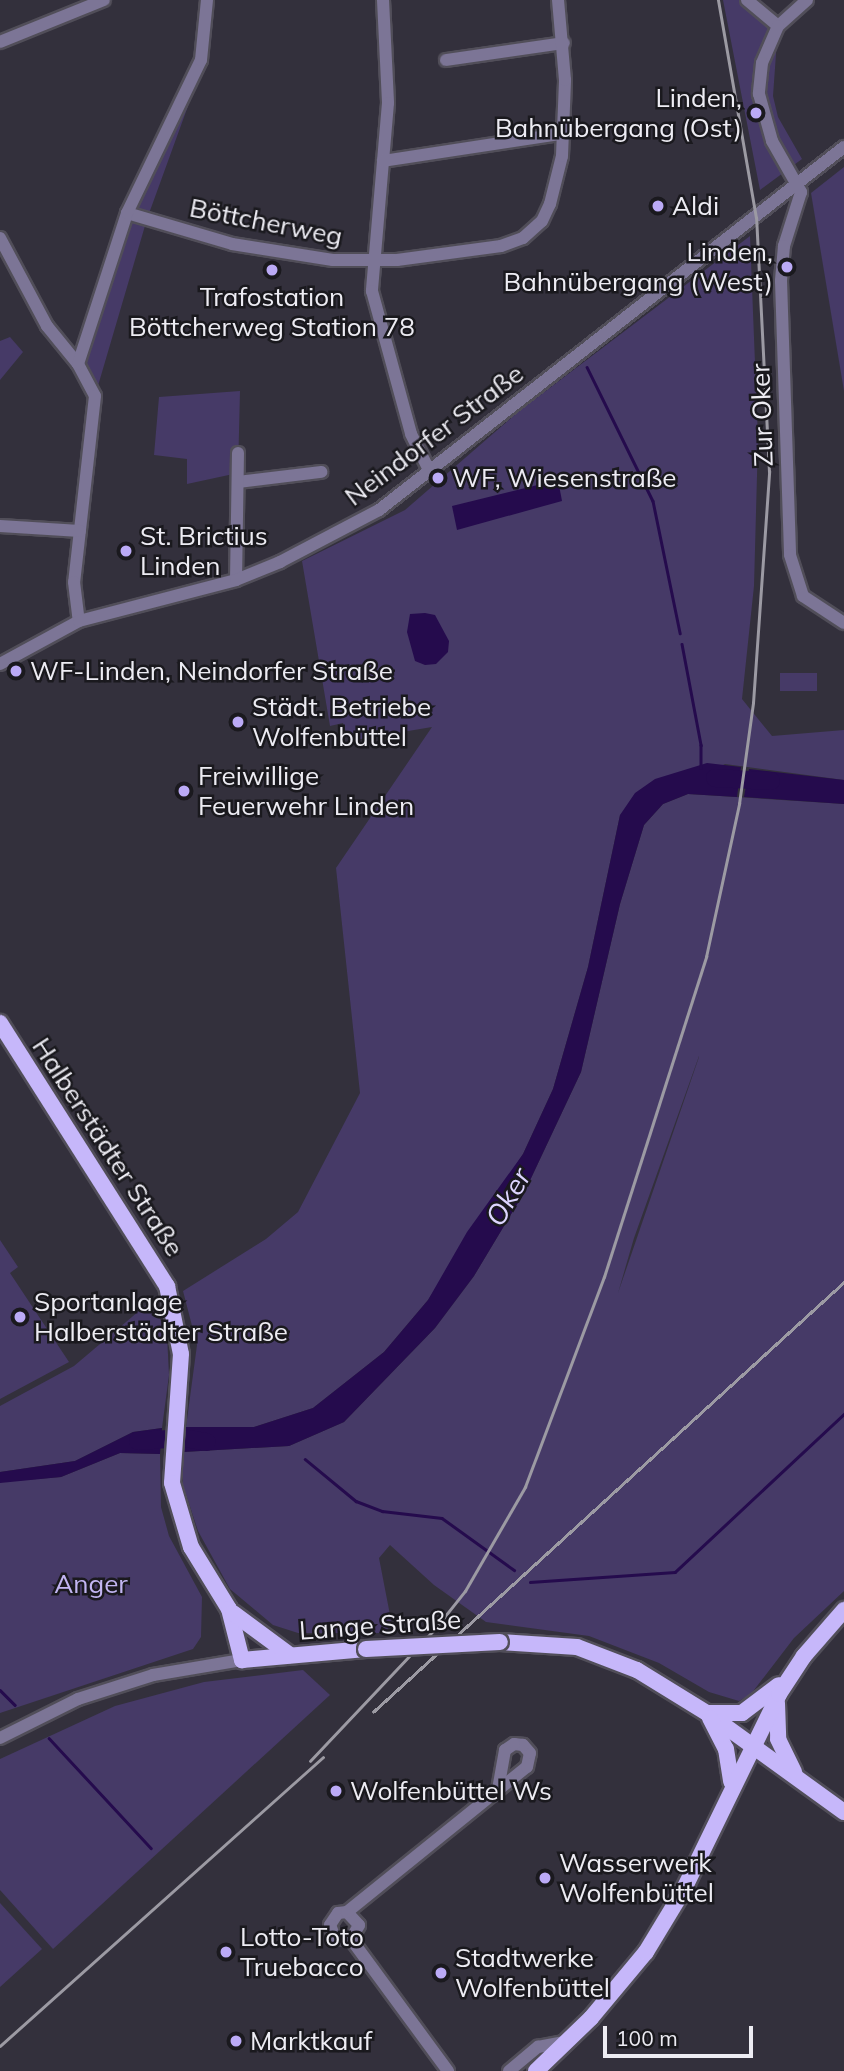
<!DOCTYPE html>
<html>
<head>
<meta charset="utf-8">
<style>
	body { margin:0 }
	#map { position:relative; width:844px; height:2071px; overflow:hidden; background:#33303c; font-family:Mulish,sans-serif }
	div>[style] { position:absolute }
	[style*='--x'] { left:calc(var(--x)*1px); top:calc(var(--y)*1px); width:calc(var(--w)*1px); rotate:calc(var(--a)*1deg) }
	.green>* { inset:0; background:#463a67; transform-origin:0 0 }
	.water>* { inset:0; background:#250b4d }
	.stream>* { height:2.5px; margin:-1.25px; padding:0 1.25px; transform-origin:1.25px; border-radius:1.25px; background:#250b4d }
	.river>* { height:18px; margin:-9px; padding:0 9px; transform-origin:9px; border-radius:9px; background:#250b4d }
	.roads { filter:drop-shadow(2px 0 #514e59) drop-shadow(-2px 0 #514e59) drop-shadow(0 2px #514e59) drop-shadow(0 -2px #514e59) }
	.minor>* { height:12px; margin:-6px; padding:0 6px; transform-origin:6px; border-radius:6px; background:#7c7596 }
	.major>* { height:16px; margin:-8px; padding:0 8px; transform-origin:8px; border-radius:8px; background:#c6b7fa }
	.rail>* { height:2.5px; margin:-1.25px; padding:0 1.25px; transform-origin:1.25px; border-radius:1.25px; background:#9c9aa3 }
	.bridges { filter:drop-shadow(2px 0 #514e59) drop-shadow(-2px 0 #514e59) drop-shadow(0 2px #514e59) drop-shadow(0 -2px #514e59) }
	.major-bridge>* { height:16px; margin:-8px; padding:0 8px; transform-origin:8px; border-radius:8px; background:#c6b7fa }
	.dots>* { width:19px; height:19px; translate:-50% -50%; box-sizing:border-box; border:4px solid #1a191e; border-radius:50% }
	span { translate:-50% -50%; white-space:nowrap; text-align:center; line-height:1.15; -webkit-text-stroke:5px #1a191e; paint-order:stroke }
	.poi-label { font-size:26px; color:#edecf3 }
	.right { translate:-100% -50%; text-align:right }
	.left { translate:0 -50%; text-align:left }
	.street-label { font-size:26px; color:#edecf3 }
	.park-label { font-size:26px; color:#c2b5f1 }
	.water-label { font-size:28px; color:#ddd5fe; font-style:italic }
	.scale { position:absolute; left:603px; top:2026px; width:150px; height:32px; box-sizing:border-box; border:4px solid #edecf3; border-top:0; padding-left:9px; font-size:21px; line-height:24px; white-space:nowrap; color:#edecf3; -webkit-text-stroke:5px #1a191e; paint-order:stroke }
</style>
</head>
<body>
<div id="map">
	<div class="green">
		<div style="clip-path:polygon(723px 0,747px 0,778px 26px,773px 96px,778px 117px,802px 159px,760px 190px)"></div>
		<div style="clip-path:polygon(193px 79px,192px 95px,147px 219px,95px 396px,78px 364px,127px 213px)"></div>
		<div style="clip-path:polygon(844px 167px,844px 391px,811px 193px)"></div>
		<div style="clip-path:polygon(750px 236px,758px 439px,754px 586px,742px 699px,772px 736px,844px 730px,844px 780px,725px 764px,620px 815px,588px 967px,553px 1089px,523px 1154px,428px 1300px,384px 1352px,313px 1408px,254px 1427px,186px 1427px,197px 1345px,183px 1291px,266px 1239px,298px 1212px,360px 1093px,336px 868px,432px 727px,349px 741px,343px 723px,330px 726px,302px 561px,405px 510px,518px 412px)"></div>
		<div style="clip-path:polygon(10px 337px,23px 352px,0 380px,0 341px)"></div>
		<div style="clip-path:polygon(240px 391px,238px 473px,187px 484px,187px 459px,154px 455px,159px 397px)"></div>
		<div style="left:780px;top:673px;width:37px;height:18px"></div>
		<div style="clip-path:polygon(evenodd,688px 794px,844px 804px,844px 1591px,794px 1638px,751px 1694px,739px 1701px,709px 1692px,659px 1663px,589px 1636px,486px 1622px,434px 1585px,390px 1545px,379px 1558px,391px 1620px,386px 1633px,298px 1633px,273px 1625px,230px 1589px,198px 1531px,183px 1485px,183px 1452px,289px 1446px,344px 1422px,435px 1328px,474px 1276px,525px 1191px,581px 1072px,620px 904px,644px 825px,663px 804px,688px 794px,699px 1056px,699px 1057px,618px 1293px,634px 1238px,699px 1056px)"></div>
		<div style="clip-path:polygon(0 1240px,18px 1267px,10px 1273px,69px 1362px,0 1399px)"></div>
		<div style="clip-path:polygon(152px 1300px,167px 1335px,169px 1375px,162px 1428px,133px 1432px,75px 1461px,0 1472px,0 1406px,74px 1366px)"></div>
		<div style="clip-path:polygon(120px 1453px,160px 1454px,161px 1507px,169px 1536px,202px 1597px,201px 1637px,193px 1649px,0 1713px,0 1482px,61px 1477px)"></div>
		<div style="clip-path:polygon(303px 1670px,330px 1695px,53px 1949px,0 1890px,0 1759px,115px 1706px,204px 1682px)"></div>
		<div style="clip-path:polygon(0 1903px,42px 1949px,0 1987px)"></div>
	</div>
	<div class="water">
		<div style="clip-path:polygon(558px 480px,562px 501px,457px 530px,452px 506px)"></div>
		<div style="clip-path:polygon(425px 613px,435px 615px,449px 641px,448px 652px,436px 664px,425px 665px,415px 661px,407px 632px,410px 614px)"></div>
		<div style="clip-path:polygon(707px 763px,741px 767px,737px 797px,688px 794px,663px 804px,644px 825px,620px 904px,581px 1072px,525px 1191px,474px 1276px,435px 1328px,344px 1422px,289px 1446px,183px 1452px,186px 1427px,254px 1427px,313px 1408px,384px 1352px,428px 1300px,467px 1232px,523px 1154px,553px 1089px,588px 967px,620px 815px,635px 793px,655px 779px)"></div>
		<div style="clip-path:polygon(749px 769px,844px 780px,844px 804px,744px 797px)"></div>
		<div style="clip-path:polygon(162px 1428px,160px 1454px,120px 1453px,61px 1477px,0 1483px,0 1472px,75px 1461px,133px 1432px)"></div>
	</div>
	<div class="stream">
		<div style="--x:587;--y:367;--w:149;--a:63.8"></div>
		<div style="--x:653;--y:501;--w:135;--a:78.4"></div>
		<div style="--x:682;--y:644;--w:103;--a:79.3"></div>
		<div style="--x:701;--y:745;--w:23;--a:90"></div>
		<div style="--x:305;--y:1459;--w:66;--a:39.5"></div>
		<div style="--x:356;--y:1501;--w:28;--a:21"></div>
		<div style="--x:382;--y:1511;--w:60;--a:6.7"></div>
		<div style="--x:442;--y:1518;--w:89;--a:35.8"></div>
		<div style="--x:530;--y:1582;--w:145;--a:-3.9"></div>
		<div style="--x:675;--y:1572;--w:231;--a:-43.1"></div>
		<div style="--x:0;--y:1690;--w:21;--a:45"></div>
		<div style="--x:49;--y:1738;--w:150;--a:47.2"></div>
	</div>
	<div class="river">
		<div style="--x:715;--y:778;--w:56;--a:3.1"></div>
		<div style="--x:138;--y:1441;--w:46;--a:-3.7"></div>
		<div style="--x:184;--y:1438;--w:23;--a:10"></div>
	</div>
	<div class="roads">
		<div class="minor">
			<div style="--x:383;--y:0;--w:103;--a:87.2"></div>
			<div style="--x:388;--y:103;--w:189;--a:94.9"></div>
			<div style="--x:372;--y:291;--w:148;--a:74.7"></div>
			<div style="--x:411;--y:434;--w:42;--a:63.4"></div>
			<div style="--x:747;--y:0;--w:40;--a:40"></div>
			<div style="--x:807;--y:0;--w:39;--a:138"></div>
			<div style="--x:778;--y:26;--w:40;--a:113.4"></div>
			<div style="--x:762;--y:63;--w:31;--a:96"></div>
			<div style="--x:759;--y:94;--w:49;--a:74.5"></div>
			<div style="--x:772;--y:141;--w:59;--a:60.4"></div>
			<div style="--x:801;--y:192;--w:57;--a:107.5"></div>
			<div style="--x:784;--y:246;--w:35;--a:95"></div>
			<div style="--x:781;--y:281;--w:274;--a:88.1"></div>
			<div style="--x:790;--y:555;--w:43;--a:72.4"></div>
			<div style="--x:803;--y:596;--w:49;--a:33.4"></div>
			<div style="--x:0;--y:42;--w:112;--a:-22"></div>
			<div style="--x:446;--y:60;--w:119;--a:-8.2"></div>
			<div style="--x:383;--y:161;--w:184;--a:-8.7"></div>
			<div style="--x:127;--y:213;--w:109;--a:16.4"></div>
			<div style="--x:232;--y:244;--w:102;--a:9"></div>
			<div style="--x:333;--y:260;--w:64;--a:0"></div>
			<div style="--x:397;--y:260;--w:105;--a:-7.7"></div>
			<div style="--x:501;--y:246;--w:23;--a:-20"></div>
			<div style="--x:523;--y:238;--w:25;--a:-42"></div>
			<div style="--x:542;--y:221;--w:19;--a:-65"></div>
			<div style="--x:550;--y:204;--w:49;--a:-76"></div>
			<div style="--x:562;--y:156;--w:76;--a:-87.7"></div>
			<div style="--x:565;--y:80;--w:80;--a:-95"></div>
			<div style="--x:0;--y:238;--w:100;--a:61.9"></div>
			<div style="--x:47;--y:326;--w:49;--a:50.8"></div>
			<div style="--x:78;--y:364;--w:36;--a:62"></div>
			<div style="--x:95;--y:396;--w:187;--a:96.4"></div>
			<div style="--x:74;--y:582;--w:39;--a:83"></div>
			<div style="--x:78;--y:364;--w:159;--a:-72"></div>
			<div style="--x:127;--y:213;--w:170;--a:-64.2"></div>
			<div style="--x:201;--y:60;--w:60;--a:-84.3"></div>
			<div style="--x:238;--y:482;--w:84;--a:-6.9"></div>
			<div style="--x:0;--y:526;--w:80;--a:3.6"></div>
			<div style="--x:236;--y:580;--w:127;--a:-89.1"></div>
			<div style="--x:0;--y:664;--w:90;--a:-28.6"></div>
			<div style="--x:79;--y:621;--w:162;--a:-14.6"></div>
			<div style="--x:236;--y:580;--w:48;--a:-22.2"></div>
			<div style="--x:280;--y:562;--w:112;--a:-27.7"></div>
			<div style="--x:379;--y:510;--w:590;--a:-37.98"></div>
			<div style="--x:0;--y:1738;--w:87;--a:-26.6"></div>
			<div style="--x:78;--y:1699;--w:79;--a:-17.7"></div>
			<div style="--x:153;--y:1675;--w:90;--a:-9.6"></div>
			<div style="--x:347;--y:1912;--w:9;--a:174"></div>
			<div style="--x:338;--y:1913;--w:14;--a:124"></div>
			<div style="--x:330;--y:1925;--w:14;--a:69"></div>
			<div style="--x:335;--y:1938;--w:16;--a:4"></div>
			<div style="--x:448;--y:2071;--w:164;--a:-126.3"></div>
			<div style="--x:351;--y:1939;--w:16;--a:-60"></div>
			<div style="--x:359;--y:1925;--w:18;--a:-133"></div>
			<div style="--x:347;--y:1912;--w:231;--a:-38.9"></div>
			<div style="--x:527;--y:1767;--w:14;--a:-78"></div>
			<div style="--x:530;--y:1753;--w:11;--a:-131"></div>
			<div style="--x:523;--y:1745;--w:9;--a:-174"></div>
			<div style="--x:514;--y:1744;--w:11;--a:146"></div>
			<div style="--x:505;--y:1750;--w:40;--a:100"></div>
			<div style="--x:509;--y:2071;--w:38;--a:-40"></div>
			<div style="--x:538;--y:2047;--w:31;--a:-11"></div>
		</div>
		<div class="major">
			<div style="--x:0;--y:1023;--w:312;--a:57.6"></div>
			<div style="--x:167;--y:1286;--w:69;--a:78.4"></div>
			<div style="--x:181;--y:1354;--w:129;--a:94"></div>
			<div style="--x:172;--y:1483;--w:67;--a:73.5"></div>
			<div style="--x:191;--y:1547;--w:73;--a:58.5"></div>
			<div style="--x:229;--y:1609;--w:53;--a:75.7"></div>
			<div style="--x:242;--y:1660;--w:124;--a:-5.1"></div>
			<div style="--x:233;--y:1613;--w:71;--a:36.4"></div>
			<div style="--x:500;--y:1642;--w:77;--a:3.7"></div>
			<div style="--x:577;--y:1647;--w:64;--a:21"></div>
			<div style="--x:637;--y:1670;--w:82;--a:31.6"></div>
			<div style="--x:707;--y:1713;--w:169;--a:35.9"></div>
			<div style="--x:777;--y:1703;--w:36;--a:88"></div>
			<div style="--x:778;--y:1739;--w:37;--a:64"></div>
			<div style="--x:707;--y:1713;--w:35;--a:0"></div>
			<div style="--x:742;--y:1713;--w:46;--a:-37.1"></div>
			<div style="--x:710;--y:1718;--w:35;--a:63"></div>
			<div style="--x:726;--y:1749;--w:33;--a:81"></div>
			<div style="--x:536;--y:2071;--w:76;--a:-43.9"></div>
			<div style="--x:591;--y:2018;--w:86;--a:-50.2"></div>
			<div style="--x:646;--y:1952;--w:71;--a:-58.8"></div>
			<div style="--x:683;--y:1891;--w:219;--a:-64"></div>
			<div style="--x:779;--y:1694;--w:45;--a:-56.7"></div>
			<div style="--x:804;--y:1656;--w:61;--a:-49"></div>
		</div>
	</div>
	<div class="rail">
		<div style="--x:373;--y:1712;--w:638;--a:-42.39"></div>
		<div style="--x:310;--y:1761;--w:180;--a:-46.6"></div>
		<div style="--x:434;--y:1630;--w:50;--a:-51.5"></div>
		<div style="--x:465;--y:1591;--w:120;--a:-60"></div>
		<div style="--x:525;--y:1487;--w:224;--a:-69.4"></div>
		<div style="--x:604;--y:1277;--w:336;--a:-72.3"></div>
		<div style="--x:706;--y:957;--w:157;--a:-77.8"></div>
		<div style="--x:739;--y:804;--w:102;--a:-82.1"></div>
		<div style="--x:753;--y:703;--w:232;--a:-86"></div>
		<div style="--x:769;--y:472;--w:254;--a:-92.9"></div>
		<div style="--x:756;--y:218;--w:221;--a:-99.9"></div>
		<div style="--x:0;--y:2046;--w:433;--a:-41.8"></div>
	</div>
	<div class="bridges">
		<div class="major-bridge">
			<div style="--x:366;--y:1649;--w:134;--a:-3"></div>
		</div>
	</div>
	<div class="dots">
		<div style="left:756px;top:113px;background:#bbaaf6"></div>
		<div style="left:658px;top:206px;background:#bbaaf6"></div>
		<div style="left:787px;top:267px;background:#bbaaf6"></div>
		<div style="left:272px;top:270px;background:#bbaaf6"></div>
		<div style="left:438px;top:478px;background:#bbaaf6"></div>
		<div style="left:126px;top:551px;background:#bbaaf6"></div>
		<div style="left:16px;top:671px;background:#bbaaf6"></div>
		<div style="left:238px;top:722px;background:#bbaaf6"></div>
		<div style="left:184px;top:791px;background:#bbaaf6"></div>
		<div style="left:20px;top:1317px;background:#bbaaf6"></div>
		<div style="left:336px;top:1791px;background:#bbaaf6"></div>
		<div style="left:545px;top:1878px;background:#bbaaf6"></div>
		<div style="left:226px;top:1952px;background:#bbaaf6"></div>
		<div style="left:441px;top:1973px;background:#bbaaf6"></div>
		<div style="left:236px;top:2041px;background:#bbaaf6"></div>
	</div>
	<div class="poi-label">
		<span class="right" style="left:742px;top:113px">Linden,<br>Bahnübergang (Ost)</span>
		<span class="left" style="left:672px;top:206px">Aldi</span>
		<span class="right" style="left:773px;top:267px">Linden,<br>Bahnübergang (West)</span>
		<span style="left:272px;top:312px">Trafostation<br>Böttcherweg Station 78</span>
		<span class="left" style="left:452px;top:478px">WF, Wiesenstraße</span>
		<span class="left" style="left:140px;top:551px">St. Brictius<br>Linden</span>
		<span class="left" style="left:30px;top:671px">WF-Linden, Neindorfer Straße</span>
		<span class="left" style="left:252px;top:722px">Städt. Betriebe<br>Wolfenbüttel</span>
		<span class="left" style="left:198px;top:791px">Freiwillige<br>Feuerwehr Linden</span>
		<span class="left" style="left:34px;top:1317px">Sportanlage<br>Halberstädter Straße</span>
		<span class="left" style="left:350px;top:1791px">Wolfenbüttel Ws</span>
		<span class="left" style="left:559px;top:1878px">Wasserwerk<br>Wolfenbüttel</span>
		<span class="left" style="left:240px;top:1952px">Lotto-Toto<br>Truebacco</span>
		<span class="left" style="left:455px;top:1973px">Stadtwerke<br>Wolfenbüttel</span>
		<span class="left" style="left:250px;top:2041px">Marktkauf</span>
	</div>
	<div class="street-label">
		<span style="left:266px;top:222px;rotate:11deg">Böttcherweg</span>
		<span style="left:762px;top:415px;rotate:-92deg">Zur Oker</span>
		<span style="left:434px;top:435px;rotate:-37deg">Neindorfer Straße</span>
		<span style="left:108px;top:1147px;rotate:57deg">Halberstädter Straße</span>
		<span style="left:380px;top:1625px;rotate:-4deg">Lange Straße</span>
	</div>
	<div class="park-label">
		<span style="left:91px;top:1584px">Anger</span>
	</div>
	<div class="water-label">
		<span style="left:508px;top:1197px;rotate:-60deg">Oker</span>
	</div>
	<div class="scale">100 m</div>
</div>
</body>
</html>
